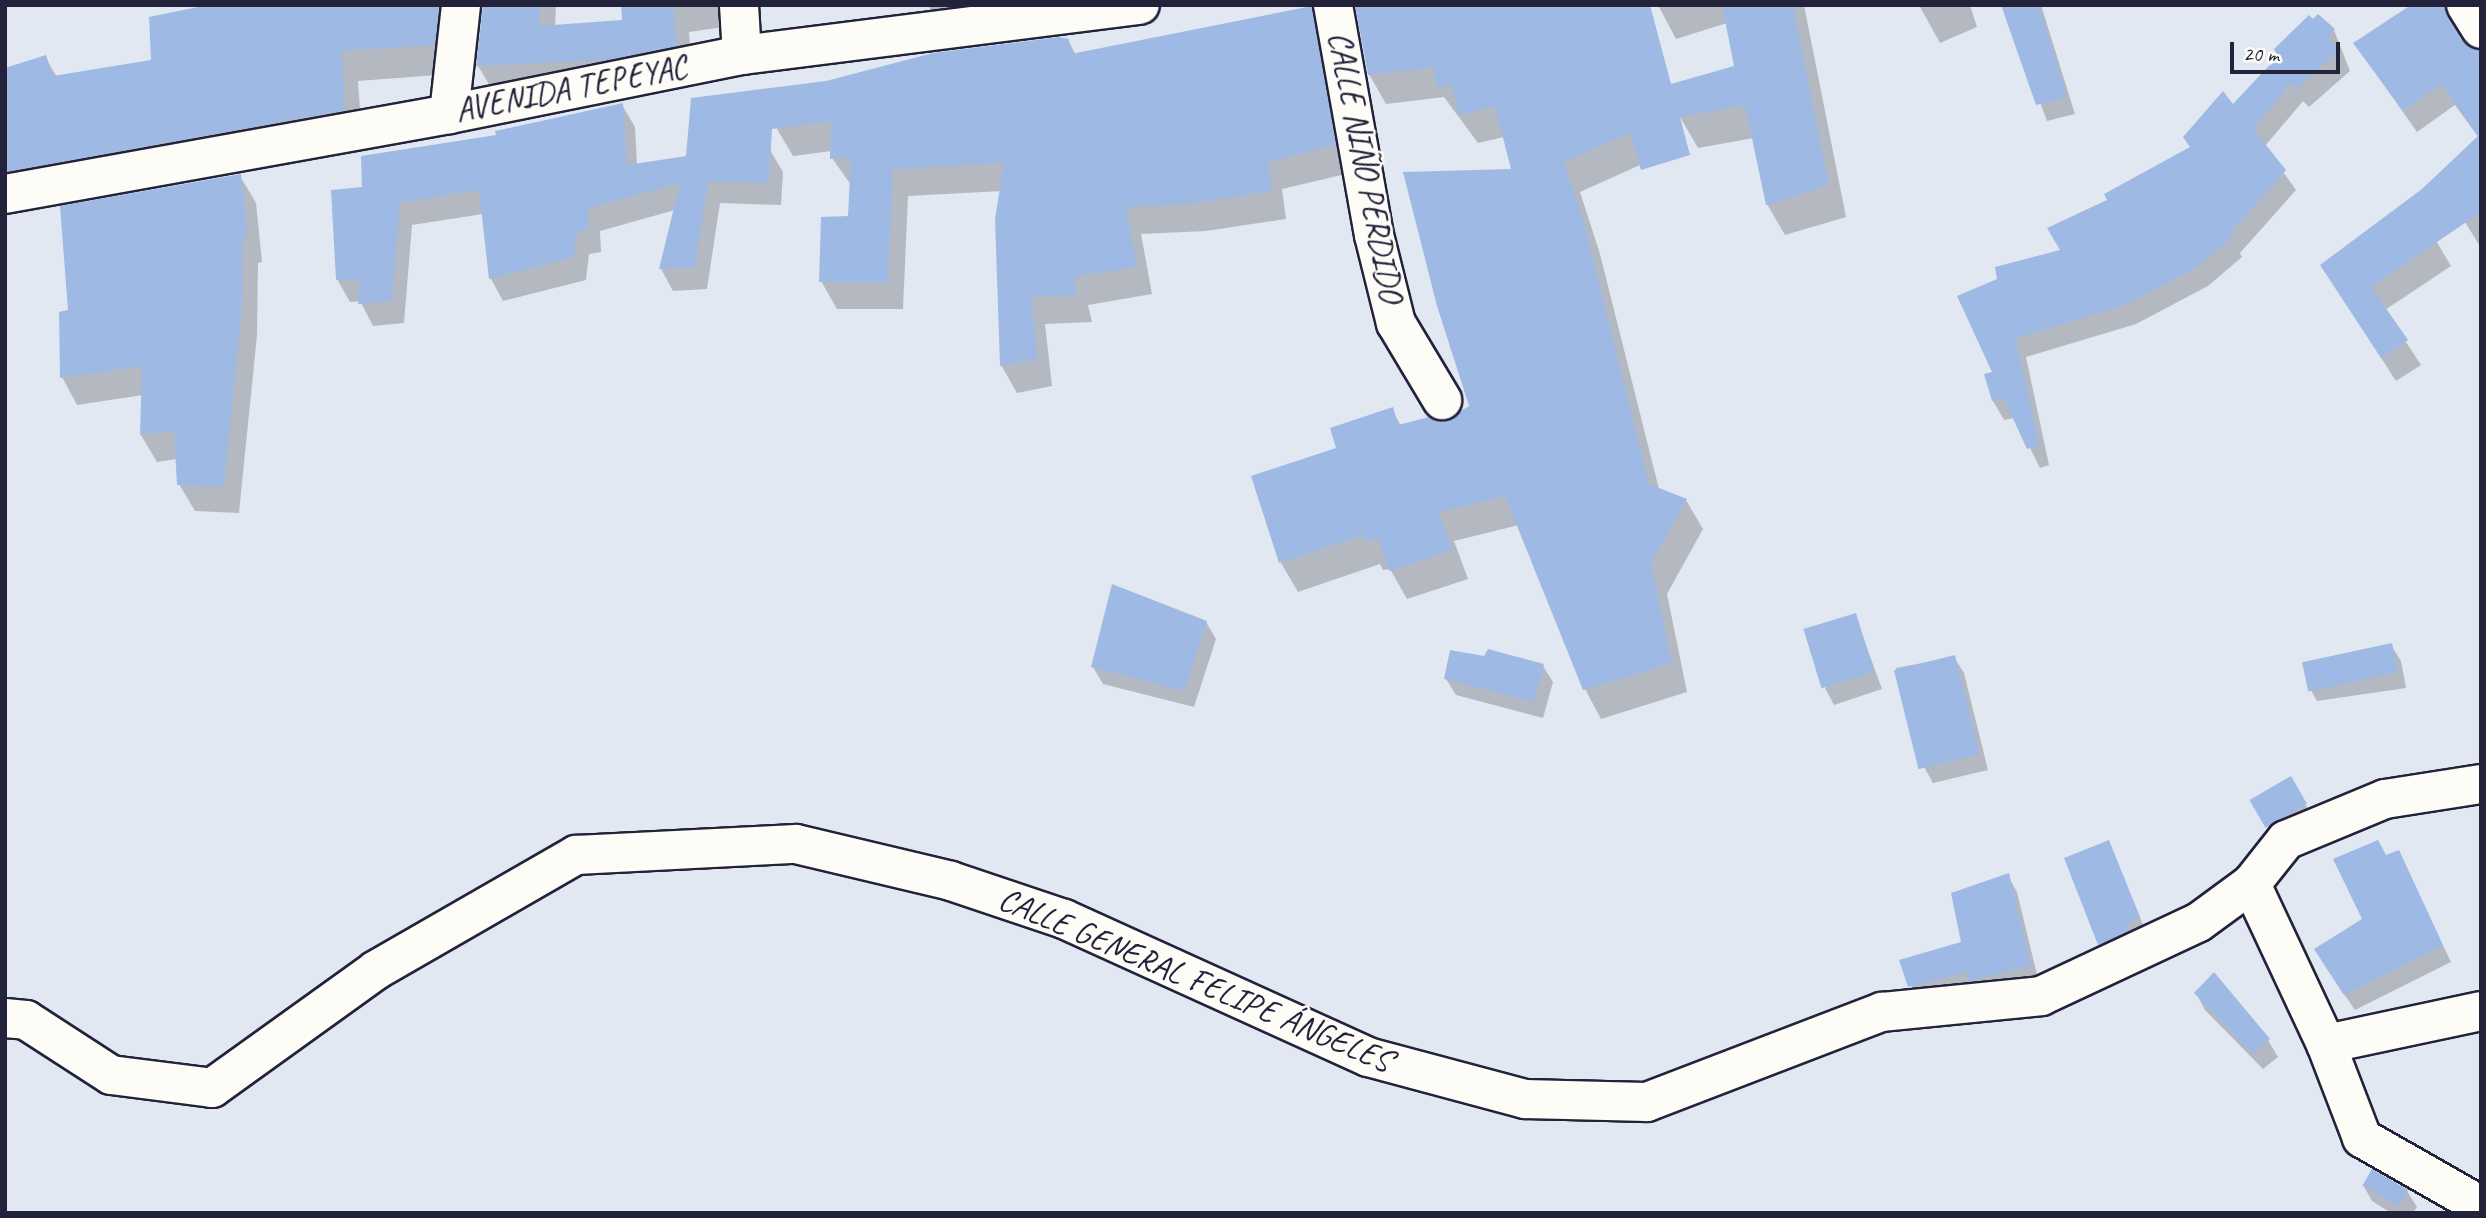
<!DOCTYPE html>
<html>
<head>
<meta charset="utf-8">
<style>
	body { margin:0 }
	#map { position:relative; width:2486px; height:1218px; overflow:hidden; background:#e1e8f2; font-family:Caveat,sans-serif }
	div>[style] { position:absolute }
	[style*='--x'] { left:calc(var(--x)*1px); top:calc(var(--y)*1px); width:calc(var(--w)*1px); rotate:calc(var(--a)*1deg) }
	.shadow>* { inset:0; background:#0003; transform-origin:0 0 }
	.building>* { inset:0; background:#9fb9e5; transform-origin:0 0 }
	.roads { filter:drop-shadow(2px 0 #22223b) drop-shadow(-2px 0 #22223b) drop-shadow(0 2px #22223b) drop-shadow(0 -2px #22223b) }
	.minor>* { height:38px; margin:-19px; padding:0 19px; transform-origin:19px; border-radius:19px; background:#fdfcf7 }
	span { translate:-50% -50%; white-space:nowrap; text-align:center; line-height:1.15; -webkit-text-stroke:5px #fdfcf7; paint-order:stroke }
	.street-label { font-size:33px; color:#22223b }
	.frame { position:absolute; inset:0; border:7px solid #22223b; pointer-events:none }
	.scale { position:absolute; left:2230px; top:42px; width:110px; height:32px; box-sizing:border-box; border:4px solid #22223b; border-top:0; padding-left:9px; font-size:21px; line-height:24px; white-space:nowrap; color:#22223b; -webkit-text-stroke:5px #fdfcf7; paint-order:stroke }
</style>
</head>
<body>
<div id="map">
	<div class="shadow">
		<div style="clip-path:polygon(201px 5px,438px 9px,455px 39px,451px 74px,358px 81px,362px 140px,5px 212px,5px 69px,45px 57px,57px 77px,152px 61px)"></div>
		<div style="clip-path:polygon(484px 5px,556px 5px,555px 27px,624px 22px,623px 5px,728px 5px,730px 26px,689px 32px,692px 74px,495px 94px,478px 66px)"></div>
		<div style="clip-path:polygon(928px 5px,954px 5px,957px 23px,939px 26px)"></div>
		<div style="clip-path:polygon(1610px 5px,1649px 161px,1580px 192px,1600px 254px,1659px 489px,1686px 500px,1703px 529px,1667px 594px,1687px 692px,1601px 719px,1585px 689px,1519px 525px,1454px 541px,1468px 579px,1407px 599px,1390px 569px,1383px 570px,1380px 564px,1298px 592px,1281px 563px,1253px 477px,1339px 449px,1392px 409px,1401px 426px,1443px 424px,1471px 407px,1513px 171px,1504px 137px,1478px 143px,1444px 97px,1386px 104px,1369px 74px)"></div>
		<div style="clip-path:polygon(1658px 5px,1804px 5px,1846px 217px,1785px 235px,1767px 204px,1754px 138px,1698px 148px,1680px 117px,1736px 67px,1727px 23px,1676px 39px)"></div>
		<div style="clip-path:polygon(1919px 5px,1970px 5px,1977px 27px,1940px 43px)"></div>
		<div style="clip-path:polygon(2003px 5px,2041px 5px,2075px 114px,2047px 121px)"></div>
		<div style="clip-path:polygon(2414px 5px,2459px 5px,2464px 13px,2456px 29px,2459px 37px,2471px 50px,2481px 51px,2481px 141px,2455px 105px,2417px 132px,2355px 44px)"></div>
		<div style="clip-path:polygon(1311px 8px,1327px 35px,1350px 173px,1282px 189px,1286px 219px,1206px 231px,1141px 234px,1152px 294px,1088px 305px,1092px 322px,1045px 324px,1052px 386px,1017px 393px,1001px 365px,1002px 191px,908px 196px,903px 309px,837px 309px,821px 281px,850px 217px,851px 185px,832px 158px,832px 151px,793px 156px,777px 129px,775px 90px,1068px 40px,1076px 55px)"></div>
		<div style="clip-path:polygon(2334px 30px,2350px 71px,2309px 107px,2303px 101px,2265px 146px,2296px 190px,2240px 253px,2242px 257px,2208px 286px,2136px 324px,2026px 357px,2049px 465px,2040px 468px,2015px 418px,2004px 420px,1993px 401px,1987px 375px,1994px 374px,2062px 251px,2109px 201px,2191px 148px,2233px 106px)"></div>
		<div style="clip-path:polygon(622px 105px,635px 127px,637px 165px,770px 150px,783px 172px,781px 205px,720px 203px,707px 289px,673px 291px,661px 269px,675px 210px,600px 231px,601px 252px,589px 254px,586px 280px,503px 301px,491px 279px,483px 214px,412px 225px,404px 323px,373px 326px,360px 301px,350px 302px,337px 279px,363px 189px,498px 137px)"></div>
		<div style="clip-path:polygon(240px 176px,256px 203px,262px 262px,258px 263px,257px 335px,239px 513px,195px 511px,179px 484px,177px 459px,157px 462px,141px 435px,143px 395px,77px 405px,62px 377px,70px 312px)"></div>
		<div style="clip-path:polygon(2481px 205px,2481px 248px,2460px 214px)"></div>
		<div style="clip-path:polygon(2429px 229px,2451px 266px,2385px 310px,2421px 365px,2396px 381px,2322px 266px)"></div>
		<div style="clip-path:polygon(1855px 615px,1882px 689px,1834px 705px,1825px 688px)"></div>
		<div style="clip-path:polygon(1206px 622px,1216px 639px,1194px 707px,1103px 684px,1093px 667px)"></div>
		<div style="clip-path:polygon(2391px 645px,2401px 661px,2406px 688px,2317px 701px,2308px 685px)"></div>
		<div style="clip-path:polygon(1954px 657px,1964px 673px,1988px 770px,1933px 783px,1924px 767px,1896px 668px)"></div>
		<div style="clip-path:polygon(1485px 658px,1543px 666px,1553px 682px,1543px 718px,1456px 695px,1446px 679px)"></div>
		<div style="left:2290px;top:778px;width:50px;height:43px;rotate:60deg"></div>
		<div style="left:2108px;top:842px;width:100px;height:45px;rotate:67deg"></div>
		<div style="clip-path:polygon(2398px 852px,2451px 962px,2355px 1010px,2325px 966px,2365px 920px,2386px 857px)"></div>
		<div style="clip-path:polygon(2008px 876px,2017px 892px,2039px 983px,1919px 1003px,1901px 961px,1963px 944px)"></div>
		<div style="clip-path:polygon(2196px 993px,2268px 1040px,2278px 1057px,2263px 1069px,2205px 1010px)"></div>
		<div style="clip-path:polygon(2363px 1185px,2407px 1191px,2417px 1207px,2413px 1213px,2391px 1213px,2372px 1201px)"></div>
	</div>
	<div class="building">
		<div style="clip-path:polygon(208px 5px,439px 7px,435px 45px,342px 51px,345px 110px,5px 172px,5px 68px,46px 55px,53px 76px,151px 60px,149px 17px)"></div>
		<div style="clip-path:polygon(483px 5px,540px 5px,539px 26px,622px 20px,621px 5px,673px 5px,677px 46px,606px 60px,476px 66px)"></div>
		<div style="clip-path:polygon(1355px 5px,1650px 5px,1671px 84px,1734px 66px,1722px 5px,1793px 5px,1829px 185px,1766px 205px,1745px 105px,1680px 117px,1690px 155px,1641px 170px,1630px 133px,1564px 162px,1584px 223px,1649px 484px,1687px 499px,1651px 563px,1672px 663px,1583px 690px,1505px 496px,1439px 512px,1452px 550px,1389px 571px,1378px 538px,1365px 542px,1363px 535px,1279px 563px,1251px 476px,1336px 448px,1330px 428px,1393px 407px,1398px 425px,1429px 417px,1443px 422px,1469px 406px,1437px 306px,1403px 172px,1511px 169px,1495px 106px,1459px 115px,1452px 85px,1437px 88px,1433px 67px,1368px 75px)"></div>
		<div style="clip-path:polygon(2001px 5px,2039px 5px,2067px 97px,2036px 105px)"></div>
		<div style="clip-path:polygon(2411px 5px,2444px 5px,2462px 41px,2481px 51px,2481px 212px,2371px 287px,2408px 340px,2381px 358px,2320px 265px,2422px 189px,2478px 136px,2441px 84px,2403px 111px,2353px 43px)"></div>
		<div style="clip-path:polygon(1312px 6px,1336px 145px,1268px 162px,1272px 191px,1190px 204px,1126px 207px,1137px 267px,1073px 277px,1077px 295px,1031px 297px,1038px 359px,1000px 366px,995px 219px,1004px 163px,893px 169px,888px 282px,819px 282px,821px 217px,848px 216px,851px 157px,830px 159px,831px 121px,772px 129px,769px 183px,708px 182px,695px 267px,659px 269px,680px 183px,588px 208px,589px 229px,577px 232px,574px 257px,489px 279px,479px 190px,400px 203px,392px 301px,358px 304px,359px 279px,336px 280px,331px 190px,362px 187px,361px 156px,496px 135px,495px 131px,623px 103px,627px 165px,686px 156px,691px 98px,826px 81px,933px 53px,1059px 37px,1069px 39px,1071px 54px)"></div>
		<div style="clip-path:polygon(2318px 14px,2335px 29px,2328px 37px,2340px 50px,2297px 88px,2291px 83px,2253px 129px,2286px 170px,2230px 233px,2233px 237px,2197px 267px,2125px 305px,2016px 338px,2039px 445px,2027px 449px,2004px 399px,1992px 401px,1984px 374px,1992px 372px,1957px 296px,1997px 279px,1995px 267px,2060px 250px,2047px 228px,2107px 200px,2104px 194px,2190px 147px,2183px 137px,2223px 91px,2233px 104px,2278px 56px,2274px 49px,2309px 15px,2313px 19px)"></div>
		<div style="clip-path:polygon(241px 174px,247px 235px,243px 236px,242px 306px,224px 486px,177px 485px,174px 431px,140px 435px,142px 366px,60px 378px,59px 312px,68px 310px,60px 206px)"></div>
		<div style="clip-path:polygon(1112px 584px,1207px 621px,1185px 691px,1091px 667px)"></div>
		<div style="left:1856px;top:613px;width:62px;height:55px;rotate:73deg"></div>
		<div style="left:2392px;top:643px;width:30px;height:92px;rotate:78deg"></div>
		<div style="clip-path:polygon(1488px 649px,1544px 664px,1534px 702px,1444px 679px,1450px 650px,1484px 656px)"></div>
		<div style="left:1955px;top:655px;width:102px;height:63px;rotate:76deg"></div>
		<div style="left:2291px;top:776px;width:32px;height:48px;rotate:60deg"></div>
		<div style="clip-path:polygon(2109px 840px,2140px 917px,2124px 927px,2127px 932px,2098px 945px,2064px 858px)"></div>
		<div style="clip-path:polygon(2378px 840px,2386px 855px,2399px 850px,2443px 945px,2344px 995px,2314px 949px,2362px 919px,2333px 859px)"></div>
		<div style="clip-path:polygon(2009px 873px,2031px 966px,1968px 981px,1967px 972px,1908px 987px,1899px 960px,1961px 942px,1951px 893px)"></div>
		<div style="clip-path:polygon(2214px 972px,2270px 1039px,2253px 1054px,2194px 993px)"></div>
		<div style="left:2372px;top:1169px;width:42px;height:19px;rotate:30deg"></div>
	</div>
	<div class="roads">
		<div class="minor">
			<div style="--x:739;--y:5;--w:50;--a:86.6"></div>
			<div style="--x:1333;--y:5;--w:234;--a:79.9"></div>
			<div style="--x:1374;--y:235;--w:91;--a:76"></div>
			<div style="--x:1396;--y:323;--w:90;--a:59.1"></div>
			<div style="--x:2466;--y:5;--w:28;--a:58"></div>
			<div style="--x:449;--y:114;--w:110;--a:-83.7"></div>
			<div style="--x:5;--y:194;--w:451;--a:-10.2"></div>
			<div style="--x:449;--y:114;--w:299;--a:-11.4"></div>
			<div style="--x:742;--y:55;--w:401;--a:-7.2"></div>
			<div style="--x:2251;--y:884;--w:177;--a:64.9"></div>
			<div style="--x:2326;--y:1044;--w:101;--a:69"></div>
			<div style="--x:2362;--y:1138;--w:137;--a:29.7"></div>
			<div style="--x:5;--y:1018;--w:21;--a:5"></div>
			<div style="--x:26;--y:1020;--w:101;--a:32.9"></div>
			<div style="--x:111;--y:1075;--w:102;--a:7.3"></div>
			<div style="--x:212;--y:1088;--w:202;--a:-35.7"></div>
			<div style="--x:376;--y:970;--w:231;--a:-29.9"></div>
			<div style="--x:576;--y:855;--w:220;--a:-2.9"></div>
			<div style="--x:796;--y:844;--w:159;--a:13.4"></div>
			<div style="--x:951;--y:881;--w:119;--a:18.6"></div>
			<div style="--x:1064;--y:919;--w:334;--a:24.4"></div>
			<div style="--x:1368;--y:1057;--w:163;--a:15"></div>
			<div style="--x:1525;--y:1099;--w:122;--a:1.4"></div>
			<div style="--x:1647;--y:1102;--w:252;--a:-21"></div>
			<div style="--x:1882;--y:1012;--w:160;--a:-5.7"></div>
			<div style="--x:2041;--y:996;--w:174;--a:-25.1"></div>
			<div style="--x:2199;--y:922;--w:64;--a:-36.2"></div>
			<div style="--x:2251;--y:884;--w:56;--a:-51.5"></div>
			<div style="--x:2286;--y:840;--w:107;--a:-22.5"></div>
			<div style="--x:2385;--y:799;--w:97;--a:-8.9"></div>
			<div style="--x:2326;--y:1044;--w:158;--a:-12"></div>
		</div>
	</div>
	<div class="street-label">
		<span style="left:571px;top:89px;rotate:-11deg">AVENIDA TEPEYAC</span>
		<span style="left:1365px;top:167px;rotate:79deg">CALLE NIÑO PERDIDO</span>
		<span style="left:1195px;top:980px;rotate:23deg">CALLE GENERAL FELIPE ÁNGELES</span>
	</div>
	<div class="frame"></div>
	<div class="scale">20 m</div>
</div>
</body>
</html>
